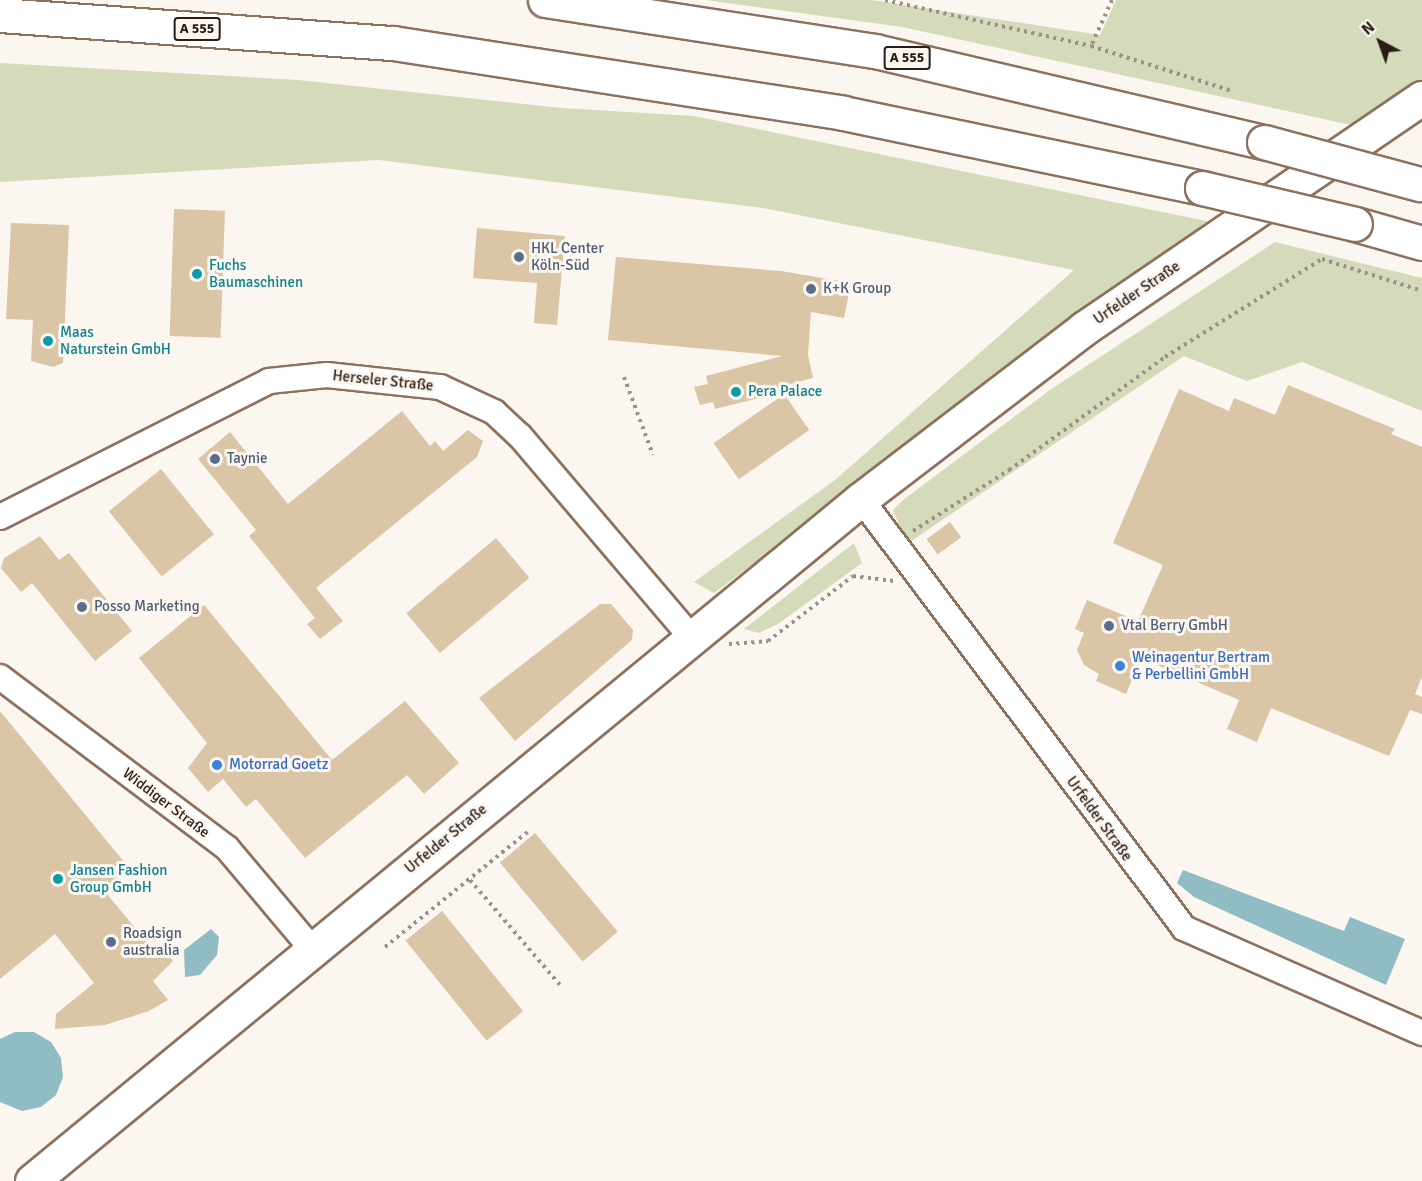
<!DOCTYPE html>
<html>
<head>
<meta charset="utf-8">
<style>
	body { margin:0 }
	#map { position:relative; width:1422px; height:1181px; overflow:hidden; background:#fcf6f1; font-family:Signika,sans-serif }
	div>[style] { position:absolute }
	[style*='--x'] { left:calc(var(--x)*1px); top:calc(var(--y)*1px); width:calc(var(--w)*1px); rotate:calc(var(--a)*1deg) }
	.green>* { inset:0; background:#d5dabb }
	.water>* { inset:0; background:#90bdc4 }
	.building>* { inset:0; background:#dac5a7; transform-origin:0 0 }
	.path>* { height:4px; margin-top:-2px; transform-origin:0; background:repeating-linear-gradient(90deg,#9a918b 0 3px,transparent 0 7.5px) }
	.roads { filter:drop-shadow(2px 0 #8d715d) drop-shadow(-2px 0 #8d715d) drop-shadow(0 2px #8d715d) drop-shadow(0 -2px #8d715d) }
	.minor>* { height:24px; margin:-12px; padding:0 12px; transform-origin:12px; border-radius:12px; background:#fff }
	.secondary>* { height:33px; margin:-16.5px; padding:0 16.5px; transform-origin:16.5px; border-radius:16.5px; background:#fff }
	.motorway>* { height:33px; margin:-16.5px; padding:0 16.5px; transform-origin:16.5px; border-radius:16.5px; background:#fff }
	.bridges { filter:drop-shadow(2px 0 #8d715d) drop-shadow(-2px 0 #8d715d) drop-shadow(0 2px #8d715d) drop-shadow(0 -2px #8d715d) }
	.motorway-bridge>* { height:33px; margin:-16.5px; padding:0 16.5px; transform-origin:16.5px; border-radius:16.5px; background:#fff }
	.dots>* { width:16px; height:16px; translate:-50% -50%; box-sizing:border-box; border:3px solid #fcf6f1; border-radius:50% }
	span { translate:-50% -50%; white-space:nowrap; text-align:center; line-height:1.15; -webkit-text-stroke:6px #fcf6f1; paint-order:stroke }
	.shield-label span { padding:2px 4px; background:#fcf6f1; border:2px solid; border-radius:4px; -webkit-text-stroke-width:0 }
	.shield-label { font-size:14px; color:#291d15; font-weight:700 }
	.service-label { font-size:15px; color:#4e5e75 }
	.left { translate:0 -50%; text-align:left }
	.culture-label { font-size:15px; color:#0d838f }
	.street-label { font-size:15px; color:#291d15 }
	.shop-label { font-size:15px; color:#366cbe }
	.north { position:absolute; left:1350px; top:12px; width:60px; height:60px; -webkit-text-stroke:4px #fcf6f1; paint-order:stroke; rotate:319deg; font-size:16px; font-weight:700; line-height:24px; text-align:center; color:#291d15 }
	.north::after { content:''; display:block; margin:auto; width:21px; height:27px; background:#291d15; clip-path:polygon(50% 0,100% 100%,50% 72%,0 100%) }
</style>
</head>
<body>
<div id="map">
	<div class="green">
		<div style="clip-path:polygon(706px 0,872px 0,1100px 35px,1116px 0,1422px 0,1422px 83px,1360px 127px,902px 27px)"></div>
		<div style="clip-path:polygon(0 63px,298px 80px,562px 108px,694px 116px,1211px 222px,714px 593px,694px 582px,835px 480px,1074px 270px,763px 208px,379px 160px,0 182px)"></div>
		<div style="clip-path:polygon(1275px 242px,1422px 278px,1422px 411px,1302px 362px,1247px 381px,1184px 356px,907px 544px,893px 510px,903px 500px,1050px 390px)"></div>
		<div style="clip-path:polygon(854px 543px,862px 563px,778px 624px,759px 633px,744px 629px)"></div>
	</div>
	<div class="water">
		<div style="clip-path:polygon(1183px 870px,1344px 931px,1350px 917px,1405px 939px,1386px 985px,1194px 897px,1177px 883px)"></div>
		<div style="clip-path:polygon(211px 929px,219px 937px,217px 955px,200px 975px,185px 977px,184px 950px)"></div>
		<div style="clip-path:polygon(15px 1032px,34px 1032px,51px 1042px,61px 1058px,63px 1077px,56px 1095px,41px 1107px,22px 1111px,0 1102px,0 1039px)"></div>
	</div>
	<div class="building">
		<div style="left:174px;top:209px;width:51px;height:127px;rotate:2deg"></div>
		<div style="clip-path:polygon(11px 223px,69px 225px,63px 363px,53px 367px,31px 361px,33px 320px,6px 319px)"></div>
		<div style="clip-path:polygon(477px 228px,565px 236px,557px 325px,534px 323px,537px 283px,473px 278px)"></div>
		<div style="clip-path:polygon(616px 257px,781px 271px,851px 283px,844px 318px,811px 312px,808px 355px,813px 378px,779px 387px,783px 392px,715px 409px,713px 402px,700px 405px,694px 387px,708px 384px,706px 376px,782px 356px,608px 340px)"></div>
		<div style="clip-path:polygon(1288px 385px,1395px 429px,1391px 434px,1422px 447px,1422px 677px,1415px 694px,1422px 697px,1422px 714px,1410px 710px,1389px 756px,1271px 708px,1257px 742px,1227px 729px,1239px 700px,1141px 658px,1126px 694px,1096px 681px,1099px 674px,1084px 665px,1077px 650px,1084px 633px,1075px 629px,1087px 600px,1138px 621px,1163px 565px,1113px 543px,1179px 389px,1229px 411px,1234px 398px,1275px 415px)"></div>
		<div style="left:784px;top:394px;width:44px;height:86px;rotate:55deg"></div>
		<div style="clip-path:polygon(402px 411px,430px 446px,435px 441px,443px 451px,468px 430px,483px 441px,477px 457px,316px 588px,343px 621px,320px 639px,307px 624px,315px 618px,249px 536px,256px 530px,198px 459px,230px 432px,288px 504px)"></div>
		<div style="left:161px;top:469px;width:84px;height:67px;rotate:51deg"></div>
		<div style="left:950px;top:522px;width:19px;height:29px;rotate:54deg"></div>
		<div style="clip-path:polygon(40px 536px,59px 560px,69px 553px,132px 631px,95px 661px,32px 583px,21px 592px,1px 568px,4px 558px)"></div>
		<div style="left:496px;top:538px;width:52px;height:117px;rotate:50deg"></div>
		<div style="clip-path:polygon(600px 604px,611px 604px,633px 630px,632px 640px,515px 741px,479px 698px)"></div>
		<div style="clip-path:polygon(204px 605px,332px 760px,405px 701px,459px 763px,424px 794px,407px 775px,305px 858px,256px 799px,246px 807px,223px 779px,208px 792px,188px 768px,207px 743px,139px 658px)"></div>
		<div style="clip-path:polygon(0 711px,129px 868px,103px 889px,154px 951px,160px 946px,173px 961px,153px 981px,168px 1000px,149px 1011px,105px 1025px,55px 1029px,56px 1014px,94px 983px,55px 934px,0 979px)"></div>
		<div style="left:535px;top:833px;width:129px;height:46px;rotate:50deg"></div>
		<div style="left:442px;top:911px;width:129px;height:47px;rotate:51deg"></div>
	</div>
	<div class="path">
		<div style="--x:885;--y:0;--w:211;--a:12.6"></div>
		<div style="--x:1112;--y:0;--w:51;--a:114.5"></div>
		<div style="--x:1091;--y:46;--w:148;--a:17.7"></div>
		<div style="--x:624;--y:377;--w:83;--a:69.6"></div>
		<div style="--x:913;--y:531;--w:114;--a:-32.4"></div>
		<div style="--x:1009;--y:470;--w:193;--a:-35.9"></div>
		<div style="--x:1165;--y:357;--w:185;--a:-32"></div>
		<div style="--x:1322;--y:259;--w:105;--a:17.7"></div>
		<div style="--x:729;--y:644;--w:39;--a:-4"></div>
		<div style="--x:768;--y:641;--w:107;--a:-37.4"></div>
		<div style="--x:853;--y:576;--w:41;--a:7"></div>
		<div style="--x:470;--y:880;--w:138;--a:49.4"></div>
		<div style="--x:385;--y:947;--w:186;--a:-38.9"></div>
	</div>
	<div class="roads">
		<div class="minor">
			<div style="--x:861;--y:499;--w:537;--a:53.02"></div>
			<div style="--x:1184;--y:928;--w:260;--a:23.8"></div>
			<div style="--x:0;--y:517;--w:301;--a:-26.8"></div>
			<div style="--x:269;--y:381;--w:58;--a:-5.9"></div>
			<div style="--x:327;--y:375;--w:114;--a:6.1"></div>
			<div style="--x:440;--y:387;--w:60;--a:24.8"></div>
			<div style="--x:494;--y:412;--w:35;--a:43"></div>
			<div style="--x:520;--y:436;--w:264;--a:49.6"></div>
			<div style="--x:0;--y:677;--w:284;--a:37"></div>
			<div style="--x:227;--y:848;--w:132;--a:49.9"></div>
		</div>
		<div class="secondary">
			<div style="--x:32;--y:1181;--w:1073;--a:-39.44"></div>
			<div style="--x:861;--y:499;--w:280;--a:-37.4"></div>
			<div style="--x:1083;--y:329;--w:410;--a:-34.3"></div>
		</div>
		<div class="motorway">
			<div style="--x:545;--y:0;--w:334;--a:8.8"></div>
			<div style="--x:875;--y:51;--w:400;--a:13.2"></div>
			<div style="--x:0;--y:15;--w:394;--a:4.1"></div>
			<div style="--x:393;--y:43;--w:455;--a:8.8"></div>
			<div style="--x:843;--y:113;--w:367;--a:11.8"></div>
			<div style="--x:1355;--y:224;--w:70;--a:15.8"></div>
		</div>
	</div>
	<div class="bridges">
		<div class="motorway-bridge">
			<div style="--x:1264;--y:142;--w:162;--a:15.1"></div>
			<div style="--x:1202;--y:188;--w:157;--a:13.2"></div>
		</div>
	</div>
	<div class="dots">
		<div style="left:519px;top:257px;background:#5c6f8a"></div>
		<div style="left:197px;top:274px;background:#0f9aa8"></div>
		<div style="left:811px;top:289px;background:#5c6f8a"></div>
		<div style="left:48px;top:341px;background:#0f9aa8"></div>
		<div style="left:736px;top:392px;background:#0f9aa8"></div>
		<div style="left:215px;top:459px;background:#5c6f8a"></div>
		<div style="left:82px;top:607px;background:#5c6f8a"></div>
		<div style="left:1109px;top:626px;background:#5c6f8a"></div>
		<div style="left:1120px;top:666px;background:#3f7fe0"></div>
		<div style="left:217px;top:765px;background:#3f7fe0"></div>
		<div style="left:58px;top:879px;background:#0f9aa8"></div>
		<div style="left:111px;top:942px;background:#5c6f8a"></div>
	</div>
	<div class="shield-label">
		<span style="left:197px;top:29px">A 555</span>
		<span style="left:907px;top:58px">A 555</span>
	</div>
	<div class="service-label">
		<span class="left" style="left:531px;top:257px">HKL Center<br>Köln-Süd</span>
		<span class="left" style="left:823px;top:289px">K+K Group</span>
		<span class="left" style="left:227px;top:459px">Taynie</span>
		<span class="left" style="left:94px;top:607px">Posso Marketing</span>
		<span class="left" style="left:1121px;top:626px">Vtal Berry GmbH</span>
		<span class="left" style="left:123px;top:942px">Roadsign<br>australia</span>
	</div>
	<div class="culture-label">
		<span class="left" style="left:209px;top:274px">Fuchs<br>Baumaschinen</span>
		<span class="left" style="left:60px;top:341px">Maas<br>Naturstein GmbH</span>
		<span class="left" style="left:748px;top:392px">Pera Palace</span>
		<span class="left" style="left:70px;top:879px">Jansen Fashion<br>Group GmbH</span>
	</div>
	<div class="street-label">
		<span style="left:1137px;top:293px;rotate:-34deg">Urfelder Straße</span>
		<span style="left:383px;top:381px;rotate:6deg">Herseler Straße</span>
		<span style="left:166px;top:803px;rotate:37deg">Widdiger Straße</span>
		<span style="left:1099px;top:819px;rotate:54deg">Urfelder Straße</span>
		<span style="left:446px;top:839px;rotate:-39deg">Urfelder Straße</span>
	</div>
	<div class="shop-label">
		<span class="left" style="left:1132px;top:666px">Weinagentur Bertram<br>&amp; Perbellini GmbH</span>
		<span class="left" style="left:229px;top:765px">Motorrad Goetz</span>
	</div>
	<div class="north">N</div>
</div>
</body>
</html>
